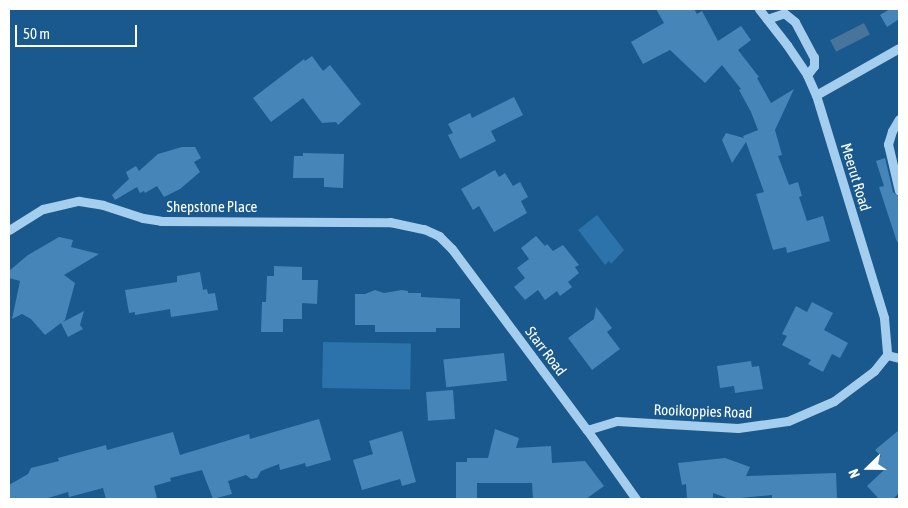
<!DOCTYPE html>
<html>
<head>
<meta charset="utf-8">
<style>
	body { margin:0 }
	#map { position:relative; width:908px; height:508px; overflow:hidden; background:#19598d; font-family:"Asap Condensed",sans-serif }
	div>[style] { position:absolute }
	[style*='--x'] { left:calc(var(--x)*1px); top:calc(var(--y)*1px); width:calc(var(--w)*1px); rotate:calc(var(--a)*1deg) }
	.green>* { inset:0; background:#2c73ab; transform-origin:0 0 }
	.water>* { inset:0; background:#47749a; transform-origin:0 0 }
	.building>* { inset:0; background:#4685b8; transform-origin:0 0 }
	.minor>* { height:9px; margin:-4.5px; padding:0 4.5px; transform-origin:4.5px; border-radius:4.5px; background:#a5ceee }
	span { translate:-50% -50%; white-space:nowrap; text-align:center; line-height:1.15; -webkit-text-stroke:4px #19598d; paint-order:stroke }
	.street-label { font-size:15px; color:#fff }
	.frame { position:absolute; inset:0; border:10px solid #fff; pointer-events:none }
	.north { position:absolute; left:843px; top:443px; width:50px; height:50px; -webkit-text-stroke:4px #19598d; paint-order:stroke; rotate:248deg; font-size:14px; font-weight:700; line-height:20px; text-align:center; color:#fff }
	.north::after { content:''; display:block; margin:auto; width:18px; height:22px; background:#fff; clip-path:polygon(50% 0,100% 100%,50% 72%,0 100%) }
	.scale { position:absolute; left:15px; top:25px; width:122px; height:22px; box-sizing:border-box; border:2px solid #fff; border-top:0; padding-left:6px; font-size:15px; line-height:18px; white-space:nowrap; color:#fff; -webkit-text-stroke:4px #19598d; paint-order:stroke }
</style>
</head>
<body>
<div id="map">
	<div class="green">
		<div style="clip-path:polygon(597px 215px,624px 250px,611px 264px,609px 261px,605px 265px,578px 230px)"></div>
		<div style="left:323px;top:342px;width:88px;height:46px;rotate:1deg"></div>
	</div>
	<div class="water">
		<div style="left:864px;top:23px;width:13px;height:38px;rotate:63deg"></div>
	</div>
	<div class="building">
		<div style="clip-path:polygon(656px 9px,694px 9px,697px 14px,702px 11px,718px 41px,741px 26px,751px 40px,738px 50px,759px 77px,757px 78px,771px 103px,794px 89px,775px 130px,782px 155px,778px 156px,789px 185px,798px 182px,802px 196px,799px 197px,807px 221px,823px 216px,830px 241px,787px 253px,786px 247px,773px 250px,756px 194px,764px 192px,746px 142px,732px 163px,722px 140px,726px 133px,744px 138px,743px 136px,758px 130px,751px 112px,739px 90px,741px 89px,722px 65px,705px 83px,670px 50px,643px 64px,631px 42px,664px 23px)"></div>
		<div style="clip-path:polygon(890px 9px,899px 9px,899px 19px,887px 27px,880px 15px)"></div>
		<div style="clip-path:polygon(312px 56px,323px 71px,330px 65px,361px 104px,338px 125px,336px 122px,322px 123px,303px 98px,271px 122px,253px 98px,304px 59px,305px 61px)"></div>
		<div style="clip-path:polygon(514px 97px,523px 115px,491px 131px,496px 141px,460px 159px,448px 135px,453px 133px,448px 124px,470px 113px,472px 118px)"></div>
		<div style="clip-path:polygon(182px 147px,195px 147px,201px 158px,194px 162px,200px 172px,180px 189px,164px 197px,157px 186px,145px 193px,144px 191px,140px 193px,137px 187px,115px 200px,112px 195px,129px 179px,126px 172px,136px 166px,139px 171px,158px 154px)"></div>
		<div style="clip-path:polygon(303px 153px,344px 154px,343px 188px,324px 187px,324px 178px,293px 178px,294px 156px,303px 156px)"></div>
		<div style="clip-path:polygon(885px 158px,893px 192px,899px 197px,899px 241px,897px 242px,879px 187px,884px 186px,876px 161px)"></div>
		<div style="clip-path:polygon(495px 170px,499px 177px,505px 173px,513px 186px,520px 182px,528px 197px,521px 201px,527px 213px,494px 232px,479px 206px,473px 210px,461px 189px)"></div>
		<div style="clip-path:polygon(536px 236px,545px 246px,547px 244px,553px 251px,563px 245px,579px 265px,575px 267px,579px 273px,568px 282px,572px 287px,560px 296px,557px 291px,545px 300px,538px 290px,525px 300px,514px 287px,525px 278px,517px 268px,529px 259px,521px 248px)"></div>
		<div style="clip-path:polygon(59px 237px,73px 240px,71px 247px,99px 254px,64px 275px,75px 283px,65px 320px,63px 322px,84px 311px,80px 325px,83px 329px,68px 337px,61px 323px,45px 335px,31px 319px,22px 314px,12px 319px,20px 281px,9px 278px,9px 271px,28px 255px)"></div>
		<div style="clip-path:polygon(274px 266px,302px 267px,302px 280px,318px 280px,317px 304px,302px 303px,302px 319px,283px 319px,283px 332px,261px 332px,262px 302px,266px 302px,267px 276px,274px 276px)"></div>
		<div style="clip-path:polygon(200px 272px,203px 290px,207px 289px,208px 294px,215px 293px,218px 310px,171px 317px,170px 309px,135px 315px,135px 312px,129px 313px,125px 290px,177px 282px,177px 276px)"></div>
		<div style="clip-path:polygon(375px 290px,384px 293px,402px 290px,408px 291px,408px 293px,421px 293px,421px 297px,460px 299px,460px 328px,436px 328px,436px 332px,375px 332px,375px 325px,355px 325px,355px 294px,365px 294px)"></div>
		<div style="clip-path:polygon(812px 302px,833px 313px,824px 330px,848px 343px,840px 358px,832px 354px,823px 372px,808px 364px,811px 360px,782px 345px,787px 336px,782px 334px,796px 306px,807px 312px)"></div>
		<div style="clip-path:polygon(596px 307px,612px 328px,607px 332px,620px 349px,592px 370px,568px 338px,594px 319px)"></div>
		<div style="left:504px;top:353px;width:28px;height:61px;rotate:84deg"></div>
		<div style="clip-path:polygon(751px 361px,752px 367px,759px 366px,763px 389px,735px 393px,734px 386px,720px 388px,717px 366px)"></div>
		<div style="left:453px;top:390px;width:29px;height:27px;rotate:86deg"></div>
		<div style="clip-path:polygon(319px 419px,331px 460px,306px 467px,305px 463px,280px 470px,279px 464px,261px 471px,257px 478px,251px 479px,246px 475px,228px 481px,232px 494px,213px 499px,202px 470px,170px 478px,171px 481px,154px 486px,157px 499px,106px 499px,103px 488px,69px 497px,68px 492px,45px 499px,9px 499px,9px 485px,28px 474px,31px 468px,59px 461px,58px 458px,106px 445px,107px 450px,173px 432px,180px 455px,249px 434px,250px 439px)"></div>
		<div style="clip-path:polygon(495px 429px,519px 438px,516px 448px,551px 446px,552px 463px,585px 461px,604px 486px,586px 499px,533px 499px,532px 483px,477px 483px,477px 499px,456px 499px,456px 462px,467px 462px,467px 458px,488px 458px)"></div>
		<div style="clip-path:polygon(899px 430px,899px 493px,893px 499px,879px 499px,867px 486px,884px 470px,875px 462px,881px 456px,875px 450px)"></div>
		<div style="clip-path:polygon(402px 431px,416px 482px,402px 486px,400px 479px,362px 490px,353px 460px,373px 454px,369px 441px)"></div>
		<div style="clip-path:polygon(725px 458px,750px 467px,746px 476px,836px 473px,837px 498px,772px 499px,772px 495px,730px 499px,713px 493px,713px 499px,687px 499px,686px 484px,682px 485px,678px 463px)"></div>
	</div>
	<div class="minor">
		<div style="--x:759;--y:9;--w:46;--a:52.1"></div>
		<div style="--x:787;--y:45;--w:36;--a:56"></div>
		<div style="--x:807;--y:75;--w:22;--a:66"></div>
		<div style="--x:816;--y:95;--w:233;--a:73"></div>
		<div style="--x:884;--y:318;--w:37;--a:85"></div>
		<div style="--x:767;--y:19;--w:18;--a:-19"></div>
		<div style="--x:784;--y:13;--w:14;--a:39"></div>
		<div style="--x:795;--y:22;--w:40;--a:62"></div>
		<div style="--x:814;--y:57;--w:9;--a:90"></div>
		<div style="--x:814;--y:66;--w:11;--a:128"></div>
		<div style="--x:816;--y:95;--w:95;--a:-29.5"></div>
		<div style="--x:899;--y:119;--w:14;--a:120"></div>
		<div style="--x:892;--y:131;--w:14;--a:107"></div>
		<div style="--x:888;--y:144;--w:48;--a:76.8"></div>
		<div style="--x:9;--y:230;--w:40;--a:-32"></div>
		<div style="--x:43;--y:209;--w:37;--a:-13"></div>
		<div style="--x:79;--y:201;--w:24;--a:9"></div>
		<div style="--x:103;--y:205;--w:42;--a:18"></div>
		<div style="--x:143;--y:218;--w:18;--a:9"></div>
		<div style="--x:161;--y:221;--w:229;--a:0.3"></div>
		<div style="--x:390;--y:222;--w:35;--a:12"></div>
		<div style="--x:424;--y:229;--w:17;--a:25"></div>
		<div style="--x:439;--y:236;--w:18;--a:45"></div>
		<div style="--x:452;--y:249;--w:226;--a:53.3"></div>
		<div style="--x:587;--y:430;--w:85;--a:54.6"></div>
		<div style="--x:887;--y:355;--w:12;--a:14"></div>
		<div style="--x:587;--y:430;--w:31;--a:-17"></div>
		<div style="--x:617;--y:421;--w:121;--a:3.3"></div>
		<div style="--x:738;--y:428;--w:50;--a:-8"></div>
		<div style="--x:788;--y:421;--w:50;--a:-23.5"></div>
		<div style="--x:834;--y:401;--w:50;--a:-36.9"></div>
		<div style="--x:874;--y:371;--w:21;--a:-51"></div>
	</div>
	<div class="street-label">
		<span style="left:856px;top:177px;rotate:73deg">Meerut Road</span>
		<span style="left:212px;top:207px">Shepstone Place</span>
		<span style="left:546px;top:351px;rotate:53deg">Starr Road</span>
		<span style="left:703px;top:411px;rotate:2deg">Rooikoppies Road</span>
	</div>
	<div class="frame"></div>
	<div class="north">N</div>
	<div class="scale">50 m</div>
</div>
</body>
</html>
